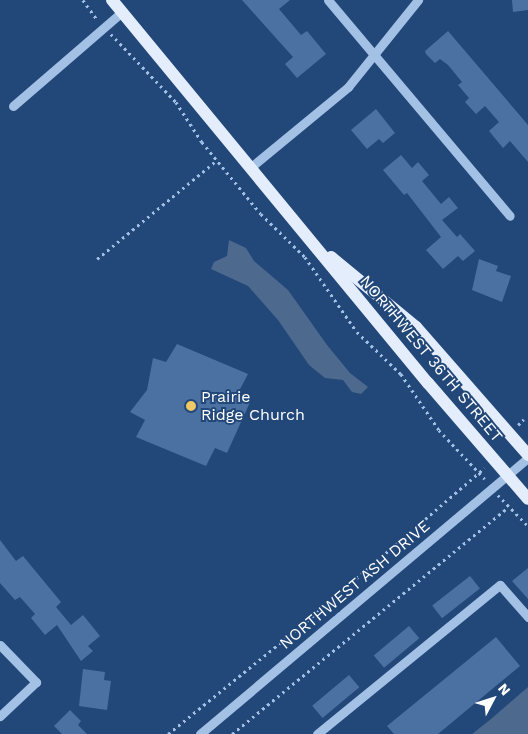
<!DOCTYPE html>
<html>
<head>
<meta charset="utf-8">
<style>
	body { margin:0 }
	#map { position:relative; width:528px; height:734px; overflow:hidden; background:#224779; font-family:"Work Sans",sans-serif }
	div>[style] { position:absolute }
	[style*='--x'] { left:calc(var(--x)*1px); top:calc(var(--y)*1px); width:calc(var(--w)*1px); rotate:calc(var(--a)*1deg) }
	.water>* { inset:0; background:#4d698e }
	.building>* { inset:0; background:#4b71a3; transform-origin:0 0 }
	.path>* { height:2.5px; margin-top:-1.25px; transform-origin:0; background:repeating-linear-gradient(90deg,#a3c0e5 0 2.5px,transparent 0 6.5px) }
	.minor>* { height:9px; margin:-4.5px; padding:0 4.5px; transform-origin:4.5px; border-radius:4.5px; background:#a3c0e5 }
	.major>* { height:12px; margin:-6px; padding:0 6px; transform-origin:6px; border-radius:6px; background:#e4edfc }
	.dots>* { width:14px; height:14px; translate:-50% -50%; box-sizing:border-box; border:2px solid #224779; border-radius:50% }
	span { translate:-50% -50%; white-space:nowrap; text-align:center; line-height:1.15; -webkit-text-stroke:4px #224779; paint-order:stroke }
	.street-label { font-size:16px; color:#fff }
	.poi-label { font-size:16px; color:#fff }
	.left { translate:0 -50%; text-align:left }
	.north { position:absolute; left:468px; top:674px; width:50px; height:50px; -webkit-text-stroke:4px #224779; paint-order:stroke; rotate:50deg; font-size:14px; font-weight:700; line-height:20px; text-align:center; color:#fff }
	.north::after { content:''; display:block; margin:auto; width:18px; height:22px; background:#fff; clip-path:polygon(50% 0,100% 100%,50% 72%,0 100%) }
</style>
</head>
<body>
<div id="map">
	<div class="water">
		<div style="clip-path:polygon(229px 240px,246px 248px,254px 261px,288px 290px,327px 345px,350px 373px,368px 387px,361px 394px,352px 392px,343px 380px,325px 378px,309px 365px,278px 320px,248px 286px,211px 269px,214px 262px,227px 256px)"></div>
		<div style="clip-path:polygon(528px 687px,528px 734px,472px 734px,491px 719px)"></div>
	</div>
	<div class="building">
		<div style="clip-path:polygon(242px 0,290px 0,279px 9px,301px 35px,307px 31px,326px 54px,297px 78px,285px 64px,293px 57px)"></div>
		<div style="clip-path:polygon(512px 0,528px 0,528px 10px,513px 12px)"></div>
		<div style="clip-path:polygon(448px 31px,528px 125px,528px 162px,510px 141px,503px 148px,489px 131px,499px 122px,485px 106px,476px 114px,465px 102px,469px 98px,458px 85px,462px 82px,448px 65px,440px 59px,435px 63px,426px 54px,425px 51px)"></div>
		<div style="clip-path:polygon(376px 109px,395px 133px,383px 143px,379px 139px,367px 149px,351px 130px)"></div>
		<div style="clip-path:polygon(401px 155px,412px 168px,418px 162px,429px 175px,422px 181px,441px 204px,449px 197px,458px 208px,442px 220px,457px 237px,460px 234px,475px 251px,463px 261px,458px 256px,443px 269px,426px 250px,441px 237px,407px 193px,404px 195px,383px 170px)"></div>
		<div style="clip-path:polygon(479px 259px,498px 266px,496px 271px,511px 276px,502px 302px,472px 290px)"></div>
		<div style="clip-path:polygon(177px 344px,248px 374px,238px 393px,251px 400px,227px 453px,215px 448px,206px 466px,136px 437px,145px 420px,130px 412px,147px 390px,153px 358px,166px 362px)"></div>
		<div style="clip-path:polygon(0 540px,16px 561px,23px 556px,61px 602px,56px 607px,71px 625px,83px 615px,100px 636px,88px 646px,93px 651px,81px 661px,57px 625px,45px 635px,31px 618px,35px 614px,20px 597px,15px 600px,0 583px)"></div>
		<div style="clip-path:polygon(528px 568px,528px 599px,512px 581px)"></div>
		<div style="left:470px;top:576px;width:16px;height:48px;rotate:52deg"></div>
		<div style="left:409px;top:626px;width:16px;height:46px;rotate:50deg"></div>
		<div style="clip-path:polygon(496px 637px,520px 666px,438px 734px,394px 734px,387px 726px)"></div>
		<div style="clip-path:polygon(83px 669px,105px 672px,104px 680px,111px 681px,107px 710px,79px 706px)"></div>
		<div style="left:349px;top:675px;width:16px;height:48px;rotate:50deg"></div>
		<div style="clip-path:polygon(70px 710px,81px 721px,78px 725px,87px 734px,62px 734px,54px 726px)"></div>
	</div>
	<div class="path">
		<div style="--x:83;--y:0;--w:24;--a:54"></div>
		<div style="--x:111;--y:34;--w:94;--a:46.3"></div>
		<div style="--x:176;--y:102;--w:48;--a:57"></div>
		<div style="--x:202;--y:142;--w:93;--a:50.7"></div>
		<div style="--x:261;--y:214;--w:62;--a:44.3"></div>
		<div style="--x:305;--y:257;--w:91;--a:55.3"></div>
		<div style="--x:357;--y:332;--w:61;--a:43.7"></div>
		<div style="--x:401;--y:374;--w:68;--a:55.8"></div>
		<div style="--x:439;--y:430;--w:67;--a:46.8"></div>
		<div style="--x:97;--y:259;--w:156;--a:-39.5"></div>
		<div style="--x:518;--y:425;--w:8;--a:-45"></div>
		<div style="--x:498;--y:495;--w:43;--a:45.9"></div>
		<div style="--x:168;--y:734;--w:179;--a:-39.1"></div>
		<div style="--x:307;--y:621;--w:234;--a:-40.8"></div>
		<div style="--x:232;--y:734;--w:357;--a:-39.4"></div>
	</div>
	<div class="minor">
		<div style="--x:328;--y:0;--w:282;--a:49.9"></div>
		<div style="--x:13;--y:106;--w:144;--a:-40.8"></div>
		<div style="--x:251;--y:167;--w:126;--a:-39.5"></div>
		<div style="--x:348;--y:87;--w:112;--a:-51.2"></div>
		<div style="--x:0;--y:645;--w:52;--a:45.8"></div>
		<div style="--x:36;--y:682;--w:50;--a:136.6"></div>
		<div style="--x:200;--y:734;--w:429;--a:-40.1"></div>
		<div style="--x:317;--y:734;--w:236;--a:-39.2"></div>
		<div style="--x:500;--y:585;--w:43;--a:48.8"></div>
	</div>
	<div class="major">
		<div style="--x:112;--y:0;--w:497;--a:50.5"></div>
		<div style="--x:428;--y:383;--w:153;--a:49.2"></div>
		<div style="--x:331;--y:257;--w:110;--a:39.5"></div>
		<div style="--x:416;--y:327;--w:170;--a:48.8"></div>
	</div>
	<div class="dots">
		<div style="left:191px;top:406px;background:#f0c966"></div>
	</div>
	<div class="street-label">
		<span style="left:431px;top:359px;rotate:50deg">NORTHWEST 36TH STREET</span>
		<span style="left:355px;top:585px;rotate:-40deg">NORTHWEST ASH DRIVE</span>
	</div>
	<div class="poi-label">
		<span class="left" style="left:201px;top:406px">Prairie<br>Ridge Church</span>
	</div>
	<div class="north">N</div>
</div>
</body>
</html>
